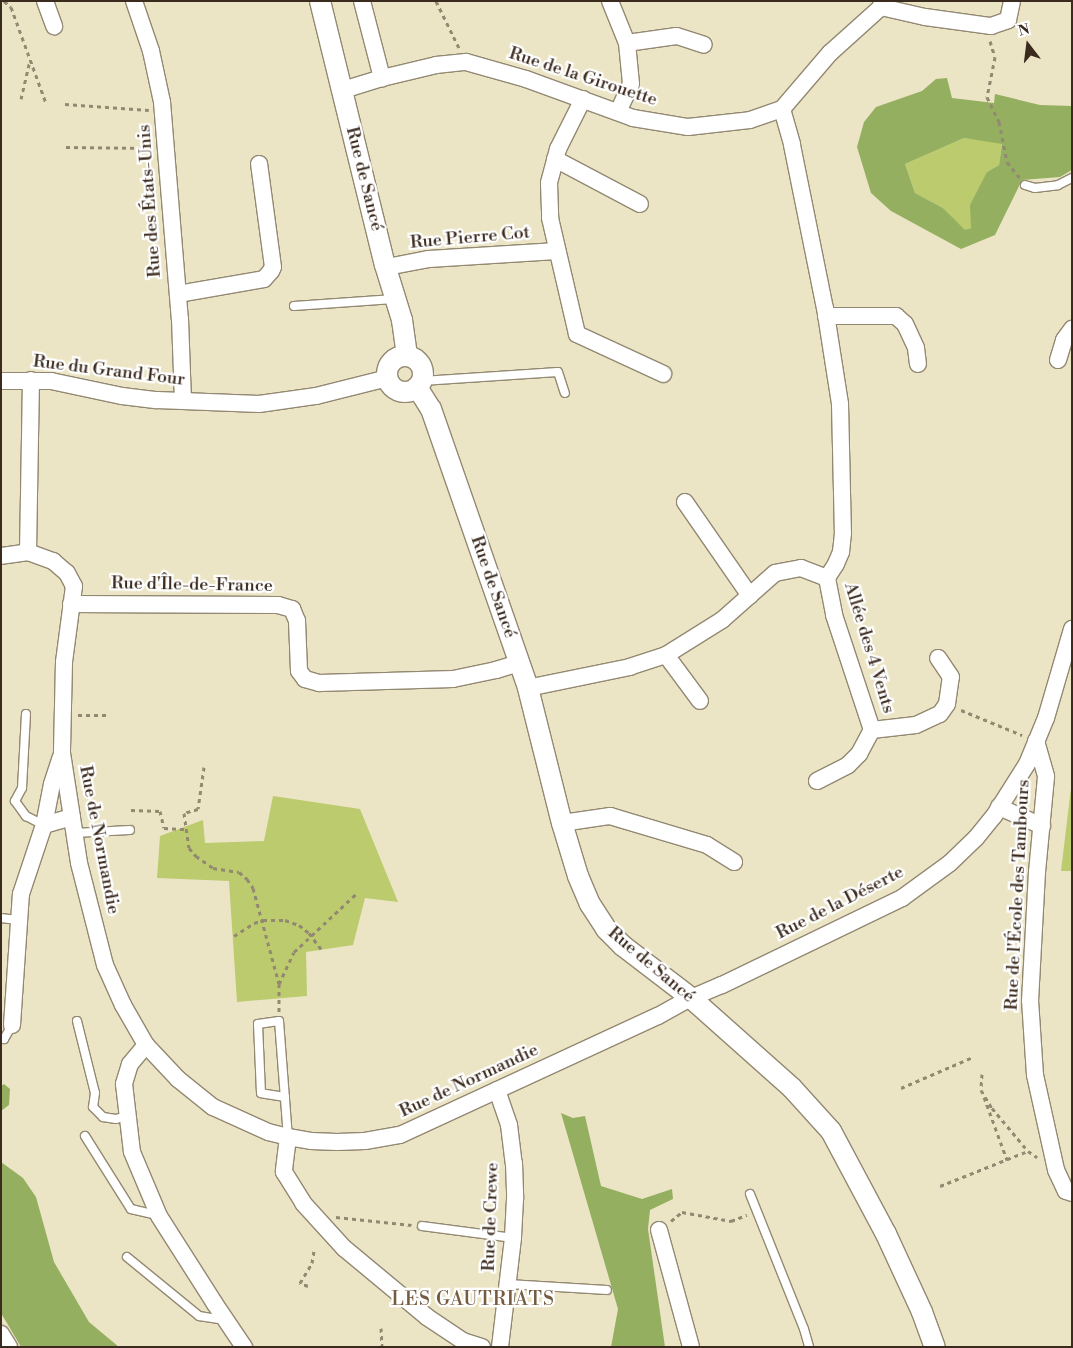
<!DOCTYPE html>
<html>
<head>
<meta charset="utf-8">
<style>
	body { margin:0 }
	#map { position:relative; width:1073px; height:1348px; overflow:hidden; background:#ebe5c5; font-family:"Libre Bodoni",serif }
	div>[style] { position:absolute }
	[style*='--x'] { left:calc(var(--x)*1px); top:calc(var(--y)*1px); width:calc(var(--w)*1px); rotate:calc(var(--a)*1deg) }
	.green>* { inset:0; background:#bbcb6d }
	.forest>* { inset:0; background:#94af60 }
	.path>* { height:3px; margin-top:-1.5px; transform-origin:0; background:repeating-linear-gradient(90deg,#938872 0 4px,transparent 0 8px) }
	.roads { filter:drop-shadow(1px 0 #938872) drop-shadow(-1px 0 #938872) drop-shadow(0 1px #938872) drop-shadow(0 -1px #938872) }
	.service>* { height:8px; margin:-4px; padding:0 4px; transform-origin:4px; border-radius:4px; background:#fff }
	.minor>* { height:16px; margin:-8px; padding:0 8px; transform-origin:8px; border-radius:8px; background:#fff }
	.tertiary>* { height:20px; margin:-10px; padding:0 10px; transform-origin:10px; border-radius:10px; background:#fff }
	.tertiary>.ring { margin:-10px; padding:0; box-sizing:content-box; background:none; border:20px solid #fff; border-radius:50% }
	span { translate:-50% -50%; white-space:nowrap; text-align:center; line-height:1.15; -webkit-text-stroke:4.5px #fff; paint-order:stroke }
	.street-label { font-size:18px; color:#3b2a1e }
	.neighbourhood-label { font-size:19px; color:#755c41; letter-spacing:1px }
	.frame { position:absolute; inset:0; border:2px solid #3b2a1e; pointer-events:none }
	.north { position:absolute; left:1003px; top:20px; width:50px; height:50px; -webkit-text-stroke:4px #fff; paint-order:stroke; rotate:345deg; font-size:14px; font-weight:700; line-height:20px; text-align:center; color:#3b2a1e }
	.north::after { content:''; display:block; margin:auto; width:18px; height:22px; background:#3b2a1e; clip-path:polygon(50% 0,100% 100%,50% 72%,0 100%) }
</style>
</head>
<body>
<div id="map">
	<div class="green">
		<div style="clip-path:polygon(964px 138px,1002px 143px,999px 165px,987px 172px,971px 228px,964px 231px,943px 208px,915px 193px,905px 164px)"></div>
		<div style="clip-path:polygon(1072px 780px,1072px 871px,1061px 871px)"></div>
		<div style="clip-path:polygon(273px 796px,360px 809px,398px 902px,365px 898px,353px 945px,306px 952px,307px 996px,237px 1002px,229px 881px,157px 878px,160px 836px,203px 820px,205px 843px,264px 841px)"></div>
	</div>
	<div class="forest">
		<div style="clip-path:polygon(evenodd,947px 78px,952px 98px,994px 103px,995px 94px,1040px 105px,1072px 106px,1072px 170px,1060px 177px,1022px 180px,995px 235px,961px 249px,891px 211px,871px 193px,857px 147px,864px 122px,876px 107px,922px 91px,936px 79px,947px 78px,964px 138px,1002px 144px,999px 165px,987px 172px,970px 205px,971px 228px,965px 230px,943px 208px,915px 193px,905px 164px,964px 138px)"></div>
		<div style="clip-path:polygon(4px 1084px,10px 1089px,9px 1105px,1px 1111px,1px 1086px)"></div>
		<div style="clip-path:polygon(561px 1113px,573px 1118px,585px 1116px,601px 1186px,642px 1199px,672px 1189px,673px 1199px,650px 1210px,648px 1229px,665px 1347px,611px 1347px,618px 1309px)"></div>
		<div style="clip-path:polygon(1px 1162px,23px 1178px,36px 1197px,54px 1262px,89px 1322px,119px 1347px,21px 1347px,1px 1313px)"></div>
	</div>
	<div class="path">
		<div style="--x:4;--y:1;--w:9;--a:41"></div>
		<div style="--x:11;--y:7;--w:102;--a:70"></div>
		<div style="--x:436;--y:1;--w:52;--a:63.9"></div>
		<div style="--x:990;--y:41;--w:17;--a:73"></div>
		<div style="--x:995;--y:57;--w:41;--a:101.3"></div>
		<div style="--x:987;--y:97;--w:28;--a:64"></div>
		<div style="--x:999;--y:122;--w:41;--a:78.7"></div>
		<div style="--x:1007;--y:162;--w:21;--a:51"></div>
		<div style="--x:21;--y:99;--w:39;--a:-77"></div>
		<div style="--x:65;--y:104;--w:84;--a:4.1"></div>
		<div style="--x:66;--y:147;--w:85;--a:0.7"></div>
		<div style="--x:961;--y:710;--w:66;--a:22.3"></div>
		<div style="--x:78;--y:715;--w:32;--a:0"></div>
		<div style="--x:204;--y:767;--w:42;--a:98.1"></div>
		<div style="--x:198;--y:809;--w:15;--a:164"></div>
		<div style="--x:184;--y:813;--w:35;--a:82"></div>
		<div style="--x:189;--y:848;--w:11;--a:49"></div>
		<div style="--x:196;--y:856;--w:21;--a:35"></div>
		<div style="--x:213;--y:868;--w:26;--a:9"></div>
		<div style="--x:239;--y:872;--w:11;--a:41"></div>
		<div style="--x:247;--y:879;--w:11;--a:56"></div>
		<div style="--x:253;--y:888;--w:99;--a:74.8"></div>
		<div style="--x:279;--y:984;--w:28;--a:90"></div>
		<div style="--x:131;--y:810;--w:29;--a:2"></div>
		<div style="--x:160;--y:811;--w:17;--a:77"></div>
		<div style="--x:164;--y:828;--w:22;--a:3"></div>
		<div style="--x:234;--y:936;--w:24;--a:-33"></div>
		<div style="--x:254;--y:923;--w:9;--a:-18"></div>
		<div style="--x:263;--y:920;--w:22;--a:0"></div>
		<div style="--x:285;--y:920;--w:15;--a:20"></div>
		<div style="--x:299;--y:925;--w:13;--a:39"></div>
		<div style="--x:309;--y:933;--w:21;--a:53"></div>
		<div style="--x:279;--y:984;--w:35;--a:-65"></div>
		<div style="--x:294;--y:952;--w:85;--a:-43.1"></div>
		<div style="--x:982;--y:1074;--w:16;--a:94"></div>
		<div style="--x:981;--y:1090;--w:21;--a:59"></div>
		<div style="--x:992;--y:1108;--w:56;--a:50.1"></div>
		<div style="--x:1028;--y:1151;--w:11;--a:34"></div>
		<div style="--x:901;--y:1088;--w:78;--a:-23.3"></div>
		<div style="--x:984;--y:1097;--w:67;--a:69.9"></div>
		<div style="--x:940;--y:1186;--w:95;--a:-21.7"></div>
		<div style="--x:336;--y:1217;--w:76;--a:6"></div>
		<div style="--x:671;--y:1221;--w:14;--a:-39"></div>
		<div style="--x:682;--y:1212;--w:50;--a:10.4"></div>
		<div style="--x:731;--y:1221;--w:17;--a:-21"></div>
		<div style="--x:308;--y:1286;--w:9;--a:-159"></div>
		<div style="--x:300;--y:1283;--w:23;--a:-59"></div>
		<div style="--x:312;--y:1263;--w:12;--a:-81"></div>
		<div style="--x:381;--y:1328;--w:19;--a:87"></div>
	</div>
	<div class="roads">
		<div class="service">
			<div style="--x:1025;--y:185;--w:10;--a:17"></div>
			<div style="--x:1035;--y:188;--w:23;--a:-7"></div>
			<div style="--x:1058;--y:185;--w:16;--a:-27"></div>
			<div style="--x:294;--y:306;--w:100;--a:-4"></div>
			<div style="--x:422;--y:381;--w:136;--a:-3.8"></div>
			<div style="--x:558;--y:372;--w:22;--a:72"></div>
			<div style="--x:26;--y:714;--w:74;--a:93.1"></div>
			<div style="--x:22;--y:788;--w:15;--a:118"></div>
			<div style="--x:15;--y:801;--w:19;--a:54"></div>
			<div style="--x:26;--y:816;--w:20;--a:27"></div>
			<div style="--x:74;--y:833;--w:56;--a:-3.1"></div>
			<div style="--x:1;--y:918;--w:16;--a:7"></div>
			<div style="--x:77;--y:1021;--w:74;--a:76"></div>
			<div style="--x:95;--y:1093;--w:14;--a:98"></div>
			<div style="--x:93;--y:1107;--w:14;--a:45"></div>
			<div style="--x:103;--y:1117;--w:13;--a:9"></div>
			<div style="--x:116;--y:1119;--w:10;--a:-17"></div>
			<div style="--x:1;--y:1039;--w:3;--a:0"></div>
			<div style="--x:4;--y:1039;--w:16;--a:-60"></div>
			<div style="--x:285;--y:1097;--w:24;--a:-171"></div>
			<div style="--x:261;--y:1093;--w:69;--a:-92.5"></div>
			<div style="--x:258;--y:1024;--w:21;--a:-8"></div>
			<div style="--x:279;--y:1021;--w:116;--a:85.6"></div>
			<div style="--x:85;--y:1136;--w:86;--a:57.8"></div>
			<div style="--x:131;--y:1209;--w:28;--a:13"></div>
			<div style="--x:750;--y:1194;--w:145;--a:68.2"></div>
			<div style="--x:804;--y:1329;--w:19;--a:74"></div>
			<div style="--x:422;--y:1226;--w:92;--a:7.5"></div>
			<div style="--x:127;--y:1257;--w:93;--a:39.3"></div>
			<div style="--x:199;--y:1316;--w:25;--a:9"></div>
			<div style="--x:508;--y:1284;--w:99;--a:3.5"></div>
		</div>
		<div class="minor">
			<div style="--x:45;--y:1;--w:27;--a:70"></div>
			<div style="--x:134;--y:1;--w:53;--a:71.2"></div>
			<div style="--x:151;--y:51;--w:52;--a:77.8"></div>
			<div style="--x:162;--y:102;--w:218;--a:85.3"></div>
			<div style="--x:180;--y:319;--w:82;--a:87.9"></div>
			<div style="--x:362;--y:1;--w:80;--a:75.4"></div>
			<div style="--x:610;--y:1;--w:45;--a:68"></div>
			<div style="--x:627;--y:43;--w:41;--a:84.4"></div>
			<div style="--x:631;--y:84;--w:31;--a:115"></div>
			<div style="--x:881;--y:7;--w:45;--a:12.8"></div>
			<div style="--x:925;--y:17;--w:67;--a:7.8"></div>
			<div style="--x:991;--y:26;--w:18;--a:-19"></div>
			<div style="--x:1008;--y:20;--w:19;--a:-78"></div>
			<div style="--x:627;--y:43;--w:50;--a:-8"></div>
			<div style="--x:677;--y:36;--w:28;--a:18"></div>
			<div style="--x:343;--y:90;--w:41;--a:-17.1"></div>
			<div style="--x:382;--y:78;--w:56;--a:-13.5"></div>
			<div style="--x:436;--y:65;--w:30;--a:-6"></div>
			<div style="--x:466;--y:62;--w:62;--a:15.8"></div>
			<div style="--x:526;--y:79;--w:114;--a:20"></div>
			<div style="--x:633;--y:118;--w:56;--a:9.3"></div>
			<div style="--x:688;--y:127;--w:62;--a:-6.4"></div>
			<div style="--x:750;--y:120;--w:34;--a:-19"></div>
			<div style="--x:782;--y:109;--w:37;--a:74"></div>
			<div style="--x:792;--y:145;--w:166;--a:78.6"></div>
			<div style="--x:825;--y:308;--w:97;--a:81.1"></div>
			<div style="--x:840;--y:404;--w:129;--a:88.7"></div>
			<div style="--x:843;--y:533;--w:19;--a:96"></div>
			<div style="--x:841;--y:552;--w:13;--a:113"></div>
			<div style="--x:836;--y:564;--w:17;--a:123"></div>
			<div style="--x:827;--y:578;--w:28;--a:-159"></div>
			<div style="--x:801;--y:568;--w:26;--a:169"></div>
			<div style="--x:775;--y:573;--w:71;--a:138.4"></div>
			<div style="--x:722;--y:620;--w:66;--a:148"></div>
			<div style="--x:666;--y:655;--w:38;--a:162"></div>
			<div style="--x:630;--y:667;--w:104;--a:168.4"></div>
			<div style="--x:583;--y:99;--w:56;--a:116.6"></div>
			<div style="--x:558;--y:149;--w:35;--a:105"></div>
			<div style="--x:549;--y:183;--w:35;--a:88"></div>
			<div style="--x:550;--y:218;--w:119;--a:76.9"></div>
			<div style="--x:577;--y:334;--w:95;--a:24.9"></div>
			<div style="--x:782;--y:109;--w:74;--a:-49.4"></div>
			<div style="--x:830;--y:53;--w:69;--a:-42"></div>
			<div style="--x:881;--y:7;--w:6;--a:-81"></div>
			<div style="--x:555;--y:159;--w:96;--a:27.9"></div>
			<div style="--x:387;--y:267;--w:43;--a:-10.8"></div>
			<div style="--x:429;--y:259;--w:128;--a:-3.6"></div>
			<div style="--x:178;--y:294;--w:87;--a:-9.9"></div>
			<div style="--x:264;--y:279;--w:11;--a:-49"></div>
			<div style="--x:271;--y:271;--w:4;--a:-63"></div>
			<div style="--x:273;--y:267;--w:104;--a:-97.7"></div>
			<div style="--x:826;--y:316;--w:70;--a:0"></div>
			<div style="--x:896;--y:316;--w:12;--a:42"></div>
			<div style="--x:905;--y:324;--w:26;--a:65"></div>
			<div style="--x:916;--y:348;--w:16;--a:83"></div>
			<div style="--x:1058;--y:360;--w:21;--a:-73"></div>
			<div style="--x:1064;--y:340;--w:14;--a:-54"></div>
			<div style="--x:31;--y:380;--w:172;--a:91"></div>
			<div style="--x:28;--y:552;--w:27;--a:20"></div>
			<div style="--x:53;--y:561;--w:18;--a:41"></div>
			<div style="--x:67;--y:573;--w:15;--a:62"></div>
			<div style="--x:74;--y:586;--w:77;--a:97.5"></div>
			<div style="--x:64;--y:662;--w:91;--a:91.3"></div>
			<div style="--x:62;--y:753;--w:111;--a:81.2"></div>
			<div style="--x:79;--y:863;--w:105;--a:75.7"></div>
			<div style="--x:105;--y:965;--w:44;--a:65.8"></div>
			<div style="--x:123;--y:1005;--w:46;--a:60.1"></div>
			<div style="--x:146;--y:1045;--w:47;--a:46.7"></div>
			<div style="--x:178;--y:1079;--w:45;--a:38.7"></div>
			<div style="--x:213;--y:1107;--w:60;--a:24.4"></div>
			<div style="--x:268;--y:1132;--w:21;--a:14"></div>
			<div style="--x:288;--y:1137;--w:23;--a:10"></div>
			<div style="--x:311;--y:1141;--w:26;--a:2"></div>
			<div style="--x:337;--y:1142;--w:28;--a:-2"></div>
			<div style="--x:365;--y:1141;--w:36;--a:-10"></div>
			<div style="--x:400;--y:1135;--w:284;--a:-24.8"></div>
			<div style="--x:658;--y:1016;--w:38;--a:-29"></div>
			<div style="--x:691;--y:998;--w:34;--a:-23"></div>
			<div style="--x:722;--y:985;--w:200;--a:-25.8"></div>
			<div style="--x:902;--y:898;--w:59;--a:-36.1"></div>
			<div style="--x:950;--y:863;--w:36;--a:-44"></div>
			<div style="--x:976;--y:838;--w:28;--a:-51"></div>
			<div style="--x:994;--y:816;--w:62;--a:-57.6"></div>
			<div style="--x:1027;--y:764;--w:50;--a:-67.6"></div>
			<div style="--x:1046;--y:718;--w:93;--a:-73.7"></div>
			<div style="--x:1;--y:381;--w:50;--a:0"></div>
			<div style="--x:51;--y:381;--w:73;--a:11.9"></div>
			<div style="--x:122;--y:396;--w:35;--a:7"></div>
			<div style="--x:157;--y:400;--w:102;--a:2.2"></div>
			<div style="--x:259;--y:404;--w:58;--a:-8"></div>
			<div style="--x:316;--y:396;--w:74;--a:-14"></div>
			<div style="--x:685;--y:502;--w:114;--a:55.3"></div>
			<div style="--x:1;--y:556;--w:27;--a:-8"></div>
			<div style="--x:827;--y:578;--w:38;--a:79"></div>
			<div style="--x:834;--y:615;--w:121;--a:71.7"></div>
			<div style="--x:872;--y:730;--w:44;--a:-6.5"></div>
			<div style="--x:916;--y:725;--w:26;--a:-25"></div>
			<div style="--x:940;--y:714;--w:12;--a:-55"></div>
			<div style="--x:947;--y:704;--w:27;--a:-82"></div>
			<div style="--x:951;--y:677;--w:23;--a:-124"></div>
			<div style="--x:71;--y:604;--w:207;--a:0.3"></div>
			<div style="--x:278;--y:605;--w:15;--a:16"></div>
			<div style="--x:292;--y:609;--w:13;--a:67"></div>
			<div style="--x:297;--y:621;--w:50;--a:87.7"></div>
			<div style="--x:299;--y:671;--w:10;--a:53"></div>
			<div style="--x:305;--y:679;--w:15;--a:16"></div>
			<div style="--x:319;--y:683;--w:134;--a:-1.7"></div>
			<div style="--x:453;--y:679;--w:44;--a:-11.8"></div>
			<div style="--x:496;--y:670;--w:24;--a:-17"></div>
			<div style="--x:666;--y:655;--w:57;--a:53.5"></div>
			<div style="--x:1036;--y:741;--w:37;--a:74"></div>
			<div style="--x:1046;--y:777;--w:95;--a:95.4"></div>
			<div style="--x:1037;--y:872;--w:128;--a:93.1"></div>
			<div style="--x:1030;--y:1000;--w:75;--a:86.2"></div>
			<div style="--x:1035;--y:1075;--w:97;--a:77.5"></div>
			<div style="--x:1056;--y:1170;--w:23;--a:65"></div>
			<div style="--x:1066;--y:1191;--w:6;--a:18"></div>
			<div style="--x:817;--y:781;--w:35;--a:-27"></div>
			<div style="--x:848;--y:765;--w:16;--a:-45"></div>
			<div style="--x:859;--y:754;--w:27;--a:-62"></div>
			<div style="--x:999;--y:807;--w:47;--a:23.8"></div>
			<div style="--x:562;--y:823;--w:49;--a:-8.3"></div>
			<div style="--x:610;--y:816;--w:101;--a:16.6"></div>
			<div style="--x:707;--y:845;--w:32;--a:32"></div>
			<div style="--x:44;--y:825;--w:42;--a:-79"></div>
			<div style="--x:52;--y:784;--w:28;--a:-72"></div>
			<div style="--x:12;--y:1025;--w:131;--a:-86.1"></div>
			<div style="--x:21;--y:894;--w:73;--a:-71.6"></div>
			<div style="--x:44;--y:825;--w:29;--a:-16"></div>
			<div style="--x:146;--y:1045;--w:25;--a:130"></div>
			<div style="--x:130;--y:1064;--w:21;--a:107"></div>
			<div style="--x:124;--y:1084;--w:68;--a:83.3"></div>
			<div style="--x:132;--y:1152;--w:69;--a:67.1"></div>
			<div style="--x:159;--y:1216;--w:104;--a:57.5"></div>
			<div style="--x:215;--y:1304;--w:52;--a:56"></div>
			<div style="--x:497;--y:1090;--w:37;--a:71"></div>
			<div style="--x:509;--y:1125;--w:38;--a:83"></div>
			<div style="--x:514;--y:1163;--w:36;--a:88"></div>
			<div style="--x:515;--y:1199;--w:39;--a:93"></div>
			<div style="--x:513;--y:1238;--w:110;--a:96.8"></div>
			<div style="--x:288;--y:1137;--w:35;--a:97"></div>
			<div style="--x:284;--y:1172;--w:36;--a:58"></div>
			<div style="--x:303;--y:1203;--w:61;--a:47.7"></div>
			<div style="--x:344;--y:1248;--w:108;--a:39.7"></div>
			<div style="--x:427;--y:1317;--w:43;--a:33.7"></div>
			<div style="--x:463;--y:1341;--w:20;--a:18"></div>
			<div style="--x:659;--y:1230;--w:121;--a:74.7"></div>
			<div style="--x:1;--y:1334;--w:15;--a:58"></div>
		</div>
		<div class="tertiary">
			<div style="--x:320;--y:1;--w:272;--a:76.2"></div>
			<div style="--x:385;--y:265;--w:58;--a:72.8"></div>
			<div style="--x:402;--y:320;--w:36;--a:82"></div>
			<div class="ring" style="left:387px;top:356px;width:16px;height:16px"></div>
			<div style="--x:417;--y:387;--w:26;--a:58"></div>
			<div style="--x:431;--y:409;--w:295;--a:70.8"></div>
			<div style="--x:528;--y:688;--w:139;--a:75.9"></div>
			<div style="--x:562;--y:823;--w:55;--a:73.2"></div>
			<div style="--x:578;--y:876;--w:30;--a:67"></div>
			<div style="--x:590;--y:904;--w:30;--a:57"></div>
			<div style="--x:606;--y:929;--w:24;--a:45"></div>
			<div style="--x:623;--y:946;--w:86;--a:37.4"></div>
			<div style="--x:691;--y:998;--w:135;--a:41.7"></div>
			<div style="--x:792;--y:1088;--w:58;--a:47.8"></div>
			<div style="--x:831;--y:1131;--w:117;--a:61.9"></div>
			<div style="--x:886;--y:1234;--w:86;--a:65.2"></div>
			<div style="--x:922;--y:1312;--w:37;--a:70"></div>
		</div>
	</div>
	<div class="street-label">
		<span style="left:583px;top:77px;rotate:18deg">Rue de la Girouette</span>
		<span style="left:364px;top:179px;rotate:76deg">Rue de Sancé</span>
		<span style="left:150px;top:201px;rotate:-94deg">Rue des États-Unis</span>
		<span style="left:470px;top:238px;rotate:-5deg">Rue Pierre Cot</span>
		<span style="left:109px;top:371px;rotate:7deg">Rue du Grand Four</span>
		<span style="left:192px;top:585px;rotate:1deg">Rue d'Île-de-France</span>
		<span style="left:493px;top:587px;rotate:71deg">Rue de Sancé</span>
		<span style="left:869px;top:648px;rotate:73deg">Allée des 4 Vents</span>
		<span style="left:99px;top:840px;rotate:79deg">Rue de Normandie</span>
		<span style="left:1018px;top:895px;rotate:-87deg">Rue de l'École des Tambours</span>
		<span style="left:840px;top:903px;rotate:-27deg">Rue de la Déserte</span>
		<span style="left:651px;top:965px;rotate:40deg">Rue de Sancé</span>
		<span style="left:469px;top:1081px;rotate:-25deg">Rue de Normandie</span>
		<span style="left:491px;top:1217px;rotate:-88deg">Rue de Crewe</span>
	</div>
	<div class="neighbourhood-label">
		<span style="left:473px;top:1300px">LES GAUTRIATS</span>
	</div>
	<div class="frame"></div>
	<div class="north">N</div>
</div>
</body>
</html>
